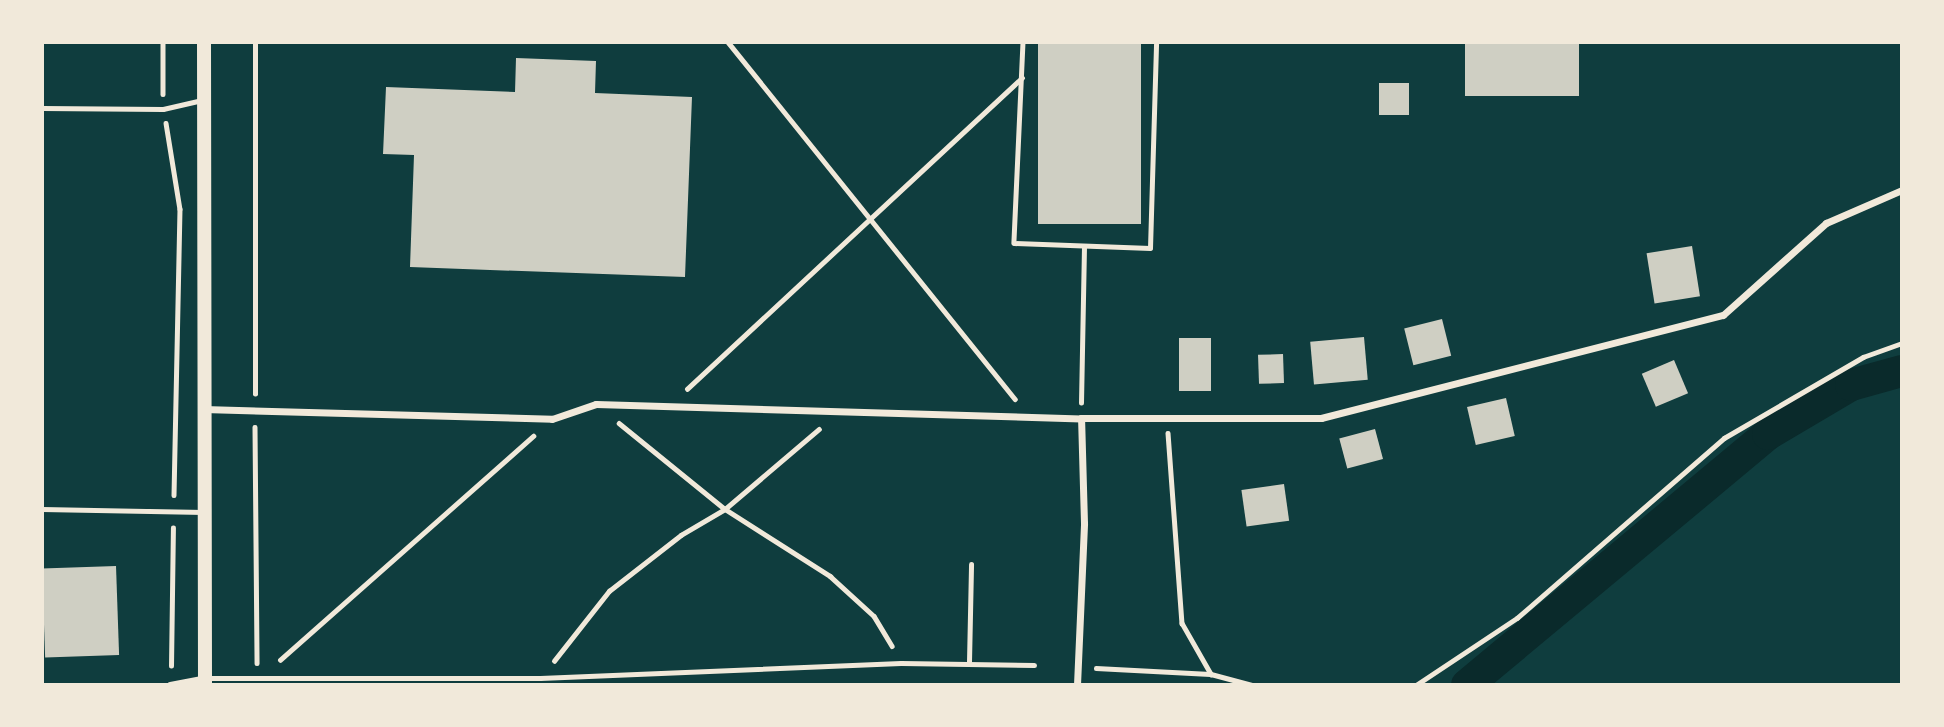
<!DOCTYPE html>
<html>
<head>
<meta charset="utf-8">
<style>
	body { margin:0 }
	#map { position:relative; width:1944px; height:727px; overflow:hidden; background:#0f3d3e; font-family:Montserrat,sans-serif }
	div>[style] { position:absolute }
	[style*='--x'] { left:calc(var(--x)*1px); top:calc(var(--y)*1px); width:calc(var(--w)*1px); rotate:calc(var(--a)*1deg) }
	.canal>* { height:32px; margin:-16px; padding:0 16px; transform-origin:16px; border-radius:16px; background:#0a2a2b }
	.building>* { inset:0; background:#cfcfc3; transform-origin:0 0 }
	.path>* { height:4.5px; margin:-2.25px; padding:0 2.25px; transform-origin:2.25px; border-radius:2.25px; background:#f1e9da }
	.service>* { height:5px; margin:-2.5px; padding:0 2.5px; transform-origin:2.5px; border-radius:2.5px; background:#f1e9da }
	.minor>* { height:7px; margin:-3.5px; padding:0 3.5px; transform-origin:3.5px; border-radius:3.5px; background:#f1e9da }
	.secondary>* { height:14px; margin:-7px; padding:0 7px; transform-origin:7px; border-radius:7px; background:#f1e9da }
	span { translate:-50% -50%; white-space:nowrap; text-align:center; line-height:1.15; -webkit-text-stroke:7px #f1e9da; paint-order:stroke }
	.frame { position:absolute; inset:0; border:44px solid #f1e9da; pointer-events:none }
</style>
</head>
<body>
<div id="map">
	<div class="canal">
		<div style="--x:1467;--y:685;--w:392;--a:-39.8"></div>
		<div style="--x:1768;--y:434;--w:96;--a:-30.6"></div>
		<div style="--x:1851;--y:385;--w:53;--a:-15.4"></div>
	</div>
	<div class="building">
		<div style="left:1038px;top:42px;width:103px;height:182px"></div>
		<div style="left:1465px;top:42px;width:114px;height:54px"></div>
		<div style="clip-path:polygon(516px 58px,596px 61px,595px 93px,692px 97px,685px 277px,410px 267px,414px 155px,383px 154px,386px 87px,515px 92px)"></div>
		<div style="left:1379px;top:83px;width:30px;height:32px"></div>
		<div style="left:1692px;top:246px;width:51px;height:46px;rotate:81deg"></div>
		<div style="left:1442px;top:319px;width:38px;height:39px;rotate:76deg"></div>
		<div style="left:1364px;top:337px;width:43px;height:54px;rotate:85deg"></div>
		<div style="left:1179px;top:338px;width:32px;height:53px"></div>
		<div style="left:1283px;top:354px;width:29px;height:25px;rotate:88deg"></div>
		<div style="left:1674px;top:360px;width:36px;height:35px;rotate:67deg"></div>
		<div style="left:1506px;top:398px;width:39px;height:40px;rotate:77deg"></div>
		<div style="left:1375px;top:429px;width:31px;height:37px;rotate:75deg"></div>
		<div style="left:1284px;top:484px;width:37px;height:43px;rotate:82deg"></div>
		<div style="left:116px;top:566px;width:89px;height:74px;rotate:88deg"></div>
	</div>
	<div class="path">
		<div style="--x:163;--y:42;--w:52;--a:90"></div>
		<div style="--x:728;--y:42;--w:458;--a:51.2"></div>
		<div style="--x:1023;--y:42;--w:201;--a:92.6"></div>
		<div style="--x:1014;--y:243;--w:136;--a:2.1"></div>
		<div style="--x:1150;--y:248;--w:206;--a:-88.3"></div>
		<div style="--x:166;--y:123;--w:87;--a:80.8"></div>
		<div style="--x:180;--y:209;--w:286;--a:91.2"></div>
		<div style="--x:687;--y:389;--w:457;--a:-42.9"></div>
		<div style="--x:255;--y:394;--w:352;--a:-90"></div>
		<div style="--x:1081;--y:403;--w:156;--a:-88.9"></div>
		<div style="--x:619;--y:423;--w:136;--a:39.1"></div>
		<div style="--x:725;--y:509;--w:125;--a:32.5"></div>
		<div style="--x:830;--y:576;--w:59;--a:42.3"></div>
		<div style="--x:874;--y:616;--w:35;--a:59"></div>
		<div style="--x:255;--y:427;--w:236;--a:89.5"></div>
		<div style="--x:1168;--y:433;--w:191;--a:85.8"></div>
		<div style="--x:1182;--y:623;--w:59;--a:60.4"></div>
		<div style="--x:1211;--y:674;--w:42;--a:15"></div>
		<div style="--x:280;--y:660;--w:338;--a:-41.5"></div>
		<div style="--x:554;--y:661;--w:89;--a:-51.8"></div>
		<div style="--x:609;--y:591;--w:91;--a:-37.9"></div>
		<div style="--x:681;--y:535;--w:51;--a:-30.6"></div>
		<div style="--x:725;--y:509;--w:123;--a:-40.4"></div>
		<div style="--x:171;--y:666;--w:138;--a:-89.2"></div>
		<div style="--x:1096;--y:668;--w:114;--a:3"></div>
		<div style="--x:1416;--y:685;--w:121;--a:-33.6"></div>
		<div style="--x:1517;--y:618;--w:274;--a:-41"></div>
		<div style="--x:1724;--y:438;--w:161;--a:-30.2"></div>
		<div style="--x:1863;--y:357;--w:41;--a:-19.7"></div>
	</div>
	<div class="service">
		<div style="--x:42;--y:108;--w:121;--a:0.5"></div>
		<div style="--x:163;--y:109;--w:39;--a:-13"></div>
		<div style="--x:42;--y:509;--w:162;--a:1.1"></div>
		<div style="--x:969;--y:662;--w:98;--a:-88.8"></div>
		<div style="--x:205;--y:678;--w:335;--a:0"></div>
		<div style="--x:540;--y:678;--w:361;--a:-2.4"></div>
		<div style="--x:901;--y:663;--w:133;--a:0.9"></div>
	</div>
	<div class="minor">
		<div style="--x:203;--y:409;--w:349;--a:1.6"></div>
		<div style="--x:552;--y:419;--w:46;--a:-18.8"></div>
		<div style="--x:596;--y:404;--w:485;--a:1.7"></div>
		<div style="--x:1081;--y:418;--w:240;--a:0"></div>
		<div style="--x:1321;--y:418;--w:415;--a:-14.4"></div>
		<div style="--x:1723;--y:315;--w:138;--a:-41.8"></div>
		<div style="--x:1826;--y:223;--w:83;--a:-23.5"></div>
		<div style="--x:170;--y:685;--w:36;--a:-11"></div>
		<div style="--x:1077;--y:685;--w:162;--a:-87.5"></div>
		<div style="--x:1084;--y:523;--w:105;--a:-91.6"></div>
	</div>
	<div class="secondary">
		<div style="--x:204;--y:42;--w:643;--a:89.91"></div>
	</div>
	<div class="frame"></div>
</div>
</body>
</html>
